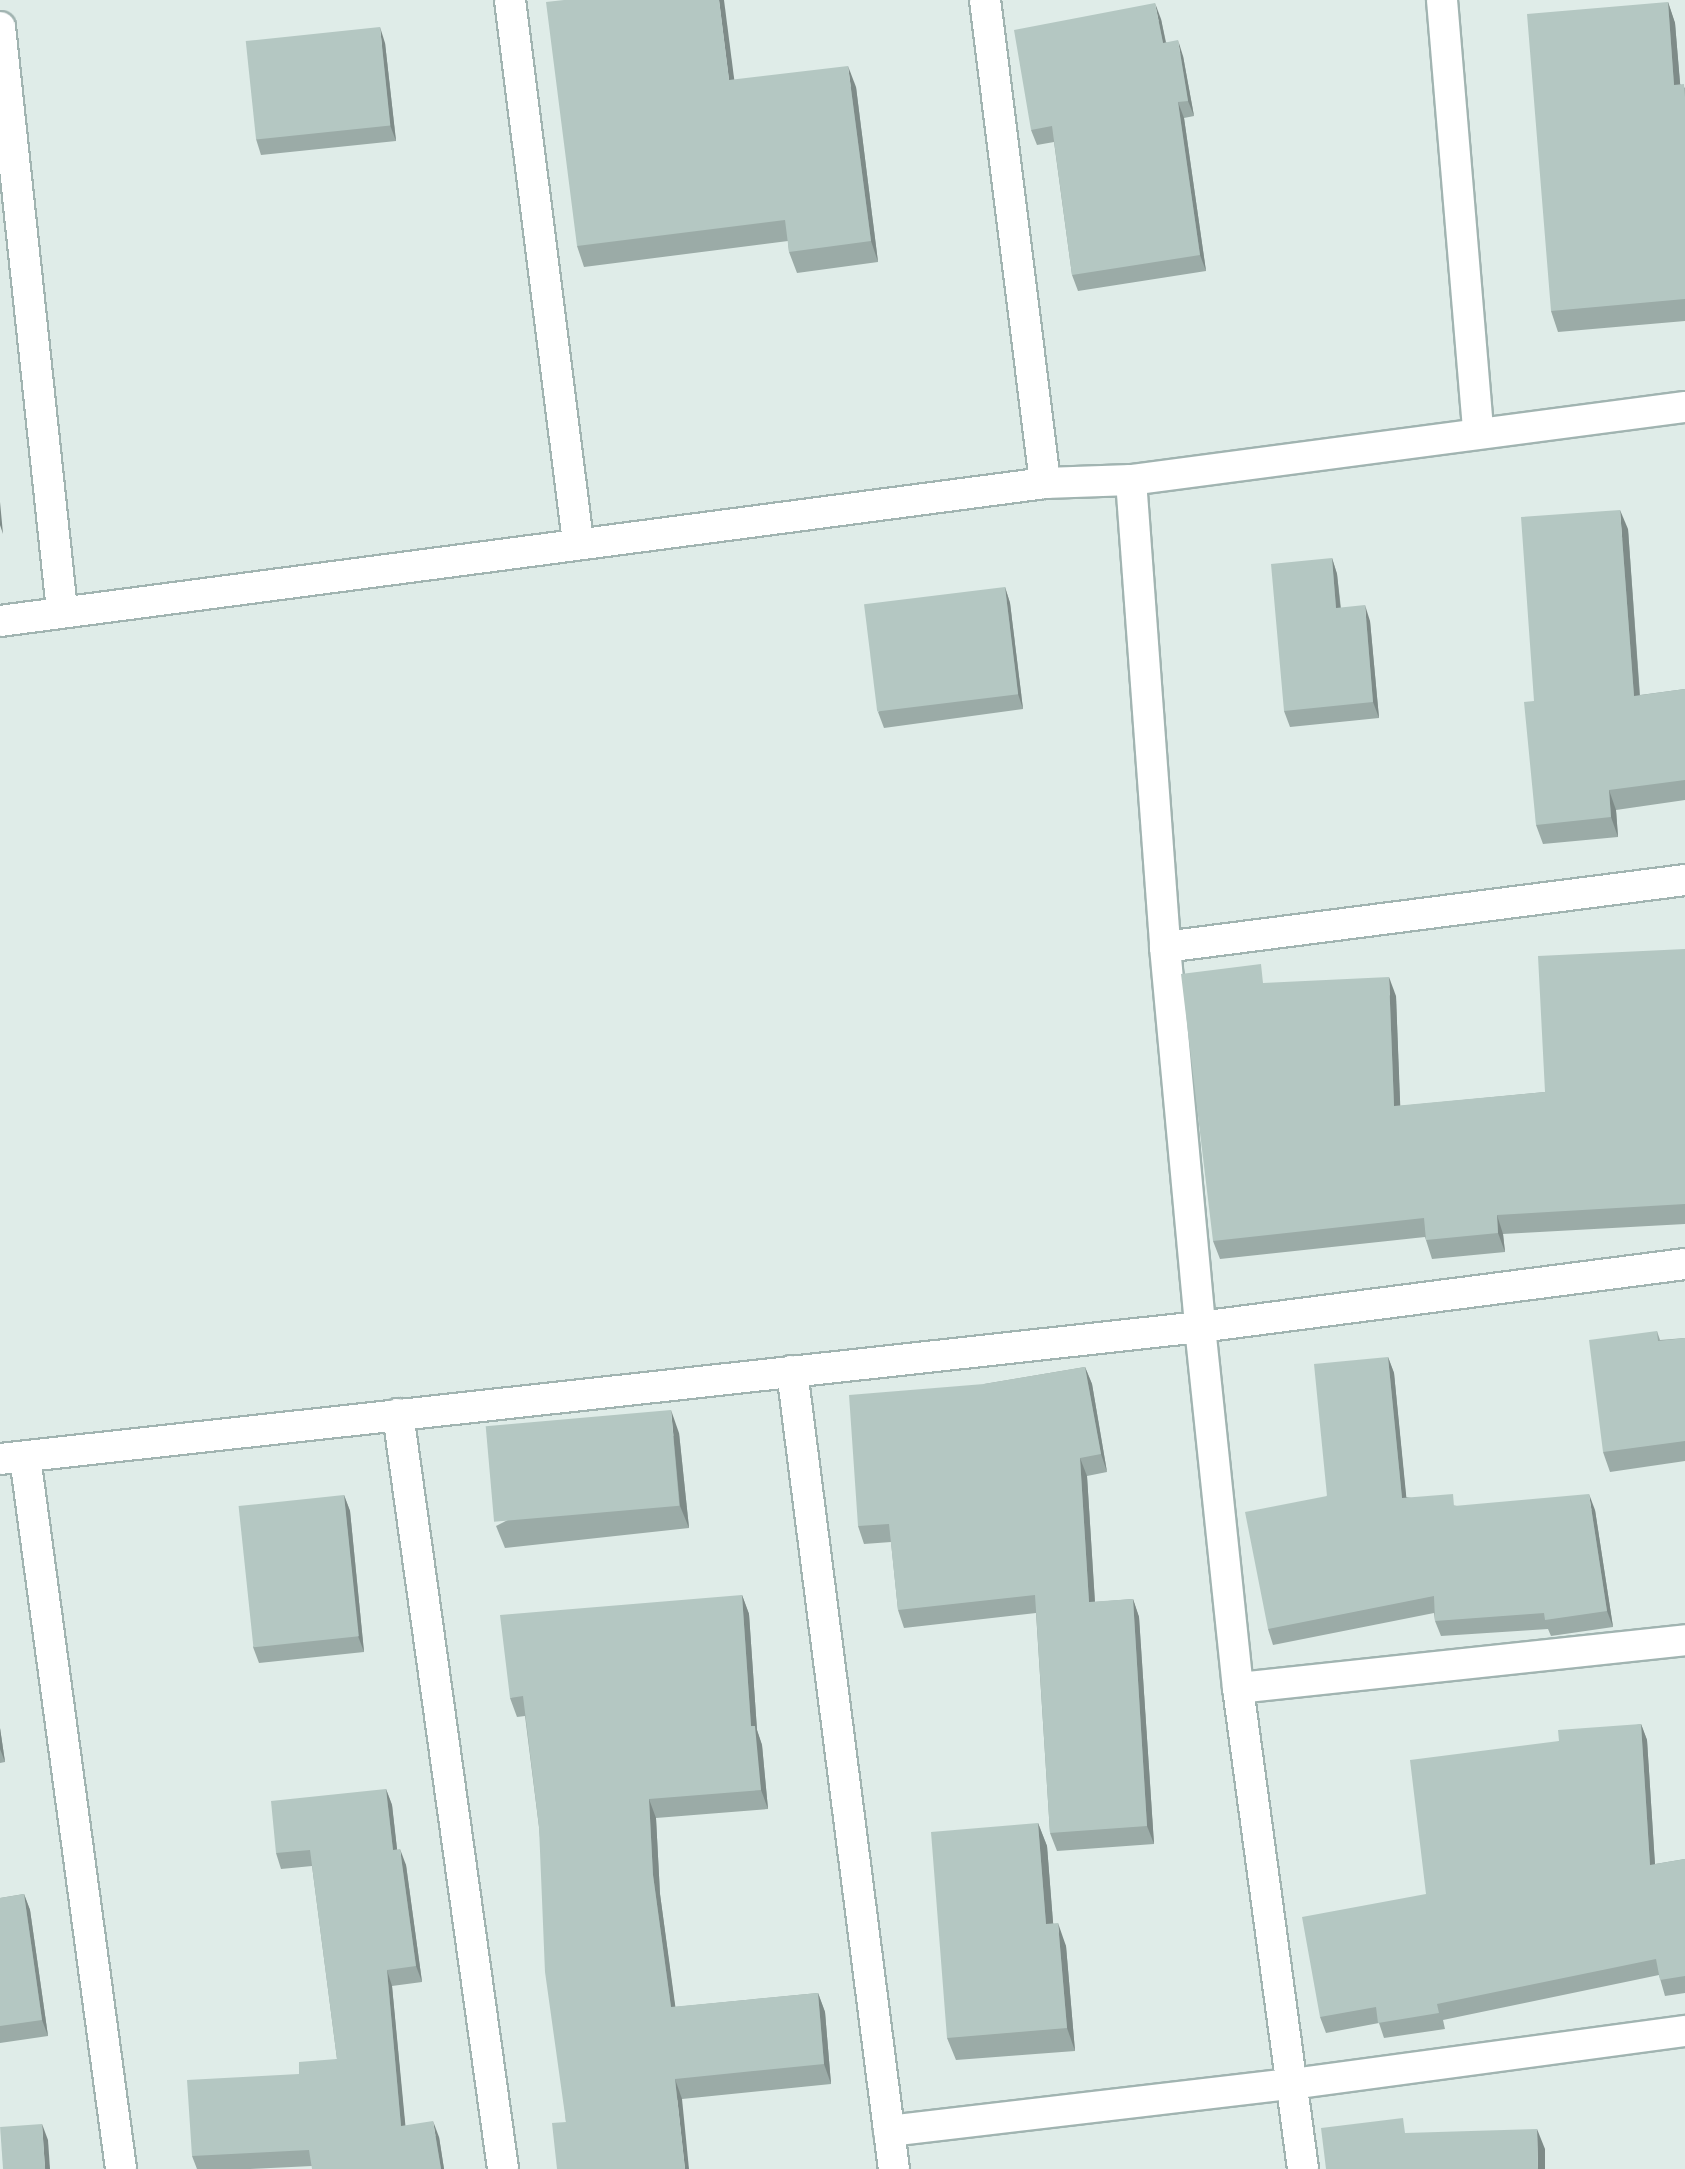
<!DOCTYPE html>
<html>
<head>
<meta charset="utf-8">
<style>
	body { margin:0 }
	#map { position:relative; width:1685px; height:2169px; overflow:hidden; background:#dfece8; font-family:Lato,sans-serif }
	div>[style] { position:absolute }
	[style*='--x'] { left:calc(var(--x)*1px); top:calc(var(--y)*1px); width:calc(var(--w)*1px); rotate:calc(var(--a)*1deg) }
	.roads { filter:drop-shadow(2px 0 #a1b4b1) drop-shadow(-2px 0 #a1b4b1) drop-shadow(0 2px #a1b4b1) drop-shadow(0 -2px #a1b4b1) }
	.minor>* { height:30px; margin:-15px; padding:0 15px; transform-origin:15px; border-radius:15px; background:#fff }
	.wall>* { inset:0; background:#9baba7 }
	.shaded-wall>* { inset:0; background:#7e8b88 }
	.building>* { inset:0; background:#b4c7c2; transform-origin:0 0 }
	span { translate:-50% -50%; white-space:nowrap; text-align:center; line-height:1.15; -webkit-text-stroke:8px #f0f8f6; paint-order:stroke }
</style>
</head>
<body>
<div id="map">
	<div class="roads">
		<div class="minor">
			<div style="--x:510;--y:0;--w:546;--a:82.85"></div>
			<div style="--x:985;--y:0;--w:487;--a:82.9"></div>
			<div style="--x:1442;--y:0;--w:434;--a:85.2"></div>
			<div style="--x:0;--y:27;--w:586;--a:83.93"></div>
			<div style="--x:1131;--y:480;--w:468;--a:85.8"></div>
			<div style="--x:1165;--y:947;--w:382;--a:84.7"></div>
			<div style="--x:1200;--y:1327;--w:363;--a:84"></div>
			<div style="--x:1238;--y:1688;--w:485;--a:82.3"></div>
			<div style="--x:0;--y:621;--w:1054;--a:-7.52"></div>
			<div style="--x:1045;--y:483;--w:86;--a:-2"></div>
			<div style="--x:1131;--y:480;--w:559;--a:-7.51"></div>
			<div style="--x:1165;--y:947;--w:524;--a:-7.34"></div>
			<div style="--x:792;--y:1371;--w:804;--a:82.72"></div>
			<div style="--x:398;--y:1414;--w:762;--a:82.08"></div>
			<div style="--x:25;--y:1457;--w:718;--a:82.32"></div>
			<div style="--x:0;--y:1459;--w:1207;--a:-6.28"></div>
			<div style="--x:1200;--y:1327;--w:489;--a:-7.4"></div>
			<div style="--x:1238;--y:1688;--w:450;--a:-6.1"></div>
			<div style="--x:889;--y:2131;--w:406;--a:-6.7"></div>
			<div style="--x:1292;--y:2084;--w:397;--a:-7.7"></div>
		</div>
	</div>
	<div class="wall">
		<div style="clip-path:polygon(1668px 2px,1675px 23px,1680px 84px,1685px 88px,1685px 321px,1558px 332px,1551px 311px)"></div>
		<div style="clip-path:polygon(1161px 19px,1166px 42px,1183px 56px,1194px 116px,1184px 118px,1206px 271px,1078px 291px,1072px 275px,1054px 142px,1037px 145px,1031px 130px)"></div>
		<div style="clip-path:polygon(385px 43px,396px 141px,261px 155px,256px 139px)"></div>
		<div style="clip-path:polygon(734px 80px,856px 87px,878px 262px,797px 273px,789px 252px,788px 241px,584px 267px,577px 246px)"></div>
		<div style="clip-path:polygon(1628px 529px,1640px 695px,1685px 689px,1685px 800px,1616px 810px,1618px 837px,1543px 844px,1536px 825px,1534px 701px)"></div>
		<div style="clip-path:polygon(1332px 558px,1337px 574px,1341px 608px,1370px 621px,1379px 718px,1290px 727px,1284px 711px)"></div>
		<div style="clip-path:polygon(1005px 587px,1010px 603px,1023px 709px,884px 728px,878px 712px)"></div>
		<div style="clip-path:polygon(1685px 949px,1685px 1224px,1503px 1234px,1505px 1252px,1432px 1259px,1425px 1237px,1220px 1259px,1213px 1241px,1268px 983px,1396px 996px,1400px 1106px,1545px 1092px)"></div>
		<div style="clip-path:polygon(1657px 1331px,1660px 1340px,1685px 1338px,1685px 1461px,1610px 1472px,1603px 1452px)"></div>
		<div style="clip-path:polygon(1388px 1357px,1394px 1373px,1406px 1497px,1457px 1506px,1595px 1510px,1613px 1627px,1551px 1636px,1548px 1629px,1441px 1636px,1435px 1621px,1434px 1613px,1273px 1645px,1268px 1629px)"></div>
		<div style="clip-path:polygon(1085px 1367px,1092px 1384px,1107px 1472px,1087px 1476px,1095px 1602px,1133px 1599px,1139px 1617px,1154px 1844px,1057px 1851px,1050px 1833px,1036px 1613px,904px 1628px,898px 1610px,891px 1542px,864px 1544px,858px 1526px,984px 1384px)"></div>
		<div style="clip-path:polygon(679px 1433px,689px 1528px,505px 1548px,496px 1526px)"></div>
		<div style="clip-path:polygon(344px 1495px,350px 1511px,364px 1652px,259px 1663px,253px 1647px)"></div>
		<div style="clip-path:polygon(742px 1595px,749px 1614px,757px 1730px,762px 1745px,768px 1809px,656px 1818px,660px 1894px,675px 2007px,818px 1993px,825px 2012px,831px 2084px,682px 2099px,566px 2122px,539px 1827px,525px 1716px,517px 1717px,510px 1698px)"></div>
		<div style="clip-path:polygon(1641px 1724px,1647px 1740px,1655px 1864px,1685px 1859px,1685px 1993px,1665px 1996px,1659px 1975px,1443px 2020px,1445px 2029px,1384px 2038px,1379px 2023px,1326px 2033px,1320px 2017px,1559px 1741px)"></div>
		<div style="clip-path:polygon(0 1728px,5px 1762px,0 1763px)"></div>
		<div style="clip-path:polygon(386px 1789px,392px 1805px,397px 1850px,406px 1865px,422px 1982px,392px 1986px,405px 2126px,439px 2137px,444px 2169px,312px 2169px,312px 2166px,250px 2169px,197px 2169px,192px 2156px,299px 2074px,337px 2059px,312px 1866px,281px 1869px,276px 1853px)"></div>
		<div style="clip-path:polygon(1038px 1823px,1047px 1846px,1053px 1923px,1066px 1946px,1075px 2051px,956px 2060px,947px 2038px)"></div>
		<div style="clip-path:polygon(24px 1894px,30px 1910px,48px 2036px,0 2043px,0 1898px)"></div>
	</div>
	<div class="shaded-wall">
		<div style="clip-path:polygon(719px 0,724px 0,737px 101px,729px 80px)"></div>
		<div style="clip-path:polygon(1668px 2px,1675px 23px,1682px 106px,1674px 85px)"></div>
		<div style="clip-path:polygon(1155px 3px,1161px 19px,1169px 59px,1163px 43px)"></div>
		<div style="clip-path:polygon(380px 27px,385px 43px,396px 141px,390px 125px)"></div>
		<div style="clip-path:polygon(1178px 40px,1183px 56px,1194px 116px,1188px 101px)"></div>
		<div style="clip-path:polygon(848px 66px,856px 87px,878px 262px,871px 241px)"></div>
		<div style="clip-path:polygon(1178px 102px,1184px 118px,1206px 271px,1200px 255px)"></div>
		<div style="clip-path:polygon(0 502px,3px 534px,0 525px)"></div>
		<div style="clip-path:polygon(1620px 510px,1628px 529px,1641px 715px,1634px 696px)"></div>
		<div style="clip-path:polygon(1332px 558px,1337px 574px,1342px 624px,1336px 608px)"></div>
		<div style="clip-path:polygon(1005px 587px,1010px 603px,1023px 709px,1018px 694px)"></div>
		<div style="clip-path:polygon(1365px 605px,1370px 621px,1379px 718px,1373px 702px)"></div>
		<div style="clip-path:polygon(1609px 790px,1616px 810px,1618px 837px,1611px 817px)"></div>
		<div style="clip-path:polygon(1389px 977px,1396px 996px,1401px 1125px,1394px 1106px)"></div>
		<div style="clip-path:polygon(1497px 1215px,1503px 1234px,1505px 1252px,1498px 1233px)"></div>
		<div style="clip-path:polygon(1388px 1357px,1394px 1373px,1408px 1514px,1402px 1498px)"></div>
		<div style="clip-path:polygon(1085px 1367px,1092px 1384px,1107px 1472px,1101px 1454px)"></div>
		<div style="clip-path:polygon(671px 1410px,679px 1433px,689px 1528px,680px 1506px)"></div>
		<div style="clip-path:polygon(1080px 1458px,1087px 1476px,1096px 1620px,1089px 1602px)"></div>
		<div style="clip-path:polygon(1589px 1494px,1595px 1510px,1613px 1627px,1607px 1611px)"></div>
		<div style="clip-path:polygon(344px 1495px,350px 1511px,364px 1652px,358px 1636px)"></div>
		<div style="clip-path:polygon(742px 1595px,749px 1614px,757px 1730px,762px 1745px,768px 1809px,761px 1790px,751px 1726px)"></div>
		<div style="clip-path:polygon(1133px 1599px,1139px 1617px,1154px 1844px,1147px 1826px)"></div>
		<div style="clip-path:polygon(1641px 1724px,1647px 1740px,1656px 1881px,1650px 1865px)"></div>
		<div style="clip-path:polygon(0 1728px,5px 1762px,0 1749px)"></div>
		<div style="clip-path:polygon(386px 1789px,392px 1805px,399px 1866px,393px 1850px)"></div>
		<div style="clip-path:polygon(649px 1799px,656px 1818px,660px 1894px,678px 2026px,671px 2007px,653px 1875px)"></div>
		<div style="clip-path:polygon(1038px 1823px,1047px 1846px,1055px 1947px,1046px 1924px)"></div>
		<div style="clip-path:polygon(400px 1849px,406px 1865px,422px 1982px,416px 1966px)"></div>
		<div style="clip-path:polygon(24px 1894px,30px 1910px,48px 2036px,42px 2020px)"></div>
		<div style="clip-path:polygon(1058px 1923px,1066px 1946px,1075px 2051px,1067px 2028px)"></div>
		<div style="clip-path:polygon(387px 1970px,392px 1986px,407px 2142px,401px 2126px)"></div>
		<div style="clip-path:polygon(818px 1993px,825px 2012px,831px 2084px,824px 2064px)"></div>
		<div style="clip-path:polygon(675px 2079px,682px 2099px,689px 2169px,685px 2169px)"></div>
		<div style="clip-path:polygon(433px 2121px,439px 2137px,444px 2169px,441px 2169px)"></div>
		<div style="clip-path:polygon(42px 2124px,48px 2140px,50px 2169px,45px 2169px)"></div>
		<div style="clip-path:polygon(1537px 2129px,1545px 2149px,1545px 2169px,1538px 2169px)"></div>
	</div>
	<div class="building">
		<div style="clip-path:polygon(564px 0,719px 0,729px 80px,848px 66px,871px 241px,789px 252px,785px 220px,577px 246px,546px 2px)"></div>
		<div style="clip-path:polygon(1668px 2px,1674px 85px,1684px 84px,1685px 97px,1685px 299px,1551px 311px,1527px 14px)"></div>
		<div style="clip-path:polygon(1155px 3px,1163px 43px,1178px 40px,1188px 101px,1178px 102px,1200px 255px,1072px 275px,1052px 126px,1031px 130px,1014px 30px)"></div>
		<div style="left:380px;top:27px;width:99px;height:135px;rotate:84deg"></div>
		<div style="clip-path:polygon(1620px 510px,1634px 696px,1685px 689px,1685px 780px,1609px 790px,1611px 817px,1536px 825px,1524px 702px,1534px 701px,1521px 517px)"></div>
		<div style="clip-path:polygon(1332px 558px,1336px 608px,1365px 605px,1373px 702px,1284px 711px,1271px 564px)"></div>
		<div style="left:1005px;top:587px;width:108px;height:142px;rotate:83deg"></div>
		<div style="clip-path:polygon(1685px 949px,1685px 1204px,1497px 1215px,1498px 1233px,1426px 1240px,1424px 1218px,1213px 1241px,1181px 974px,1261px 964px,1263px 983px,1389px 977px,1394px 1106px,1545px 1092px,1538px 956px)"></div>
		<div style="clip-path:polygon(1657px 1331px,1658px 1341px,1685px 1338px,1685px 1441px,1603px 1452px,1589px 1340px)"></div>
		<div style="clip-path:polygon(1388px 1357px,1402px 1498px,1453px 1494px,1454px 1506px,1589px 1494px,1607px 1611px,1545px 1620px,1544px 1613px,1435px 1621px,1434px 1596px,1268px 1629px,1245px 1512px,1327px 1496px,1314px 1364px)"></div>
		<div style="clip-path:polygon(1085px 1367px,1101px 1454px,1080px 1458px,1089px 1602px,1133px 1599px,1147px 1826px,1050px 1833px,1035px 1595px,898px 1610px,889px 1524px,858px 1526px,849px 1395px,984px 1384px)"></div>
		<div style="left:671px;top:1410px;width:96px;height:186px;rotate:85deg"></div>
		<div style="left:344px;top:1495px;width:142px;height:106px;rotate:84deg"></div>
		<div style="clip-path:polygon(742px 1595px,751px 1726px,755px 1726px,761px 1790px,649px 1799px,653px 1875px,671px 2007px,818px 1993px,824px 2064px,675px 2079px,685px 2169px,557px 2169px,552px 2123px,566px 2122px,545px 1972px,539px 1827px,523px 1696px,510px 1698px,500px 1615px)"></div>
		<div style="clip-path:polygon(1641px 1724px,1650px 1865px,1685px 1859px,1685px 1976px,1660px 1980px,1656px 1959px,1437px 2004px,1439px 2013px,1378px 2023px,1376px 2007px,1320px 2017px,1302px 1917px,1426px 1894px,1410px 1760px,1559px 1741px,1558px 1730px)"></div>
		<div style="clip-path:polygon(386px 1789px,393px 1850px,400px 1849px,416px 1966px,387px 1970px,401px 2126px,433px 2121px,441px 2169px,312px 2169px,309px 2150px,192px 2156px,187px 2080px,299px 2074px,299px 2062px,337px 2059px,310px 1850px,276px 1853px,271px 1801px)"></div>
		<div style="clip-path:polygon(1038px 1823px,1046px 1924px,1058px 1923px,1067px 2028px,947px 2038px,931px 1832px)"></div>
		<div style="clip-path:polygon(24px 1894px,42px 2020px,0 2026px,0 1898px)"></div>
		<div style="clip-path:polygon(1403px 2118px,1405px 2133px,1537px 2129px,1538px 2169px,1326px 2169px,1321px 2128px)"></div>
		<div style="left:42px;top:2124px;width:45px;height:42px;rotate:86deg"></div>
	</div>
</div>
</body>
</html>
